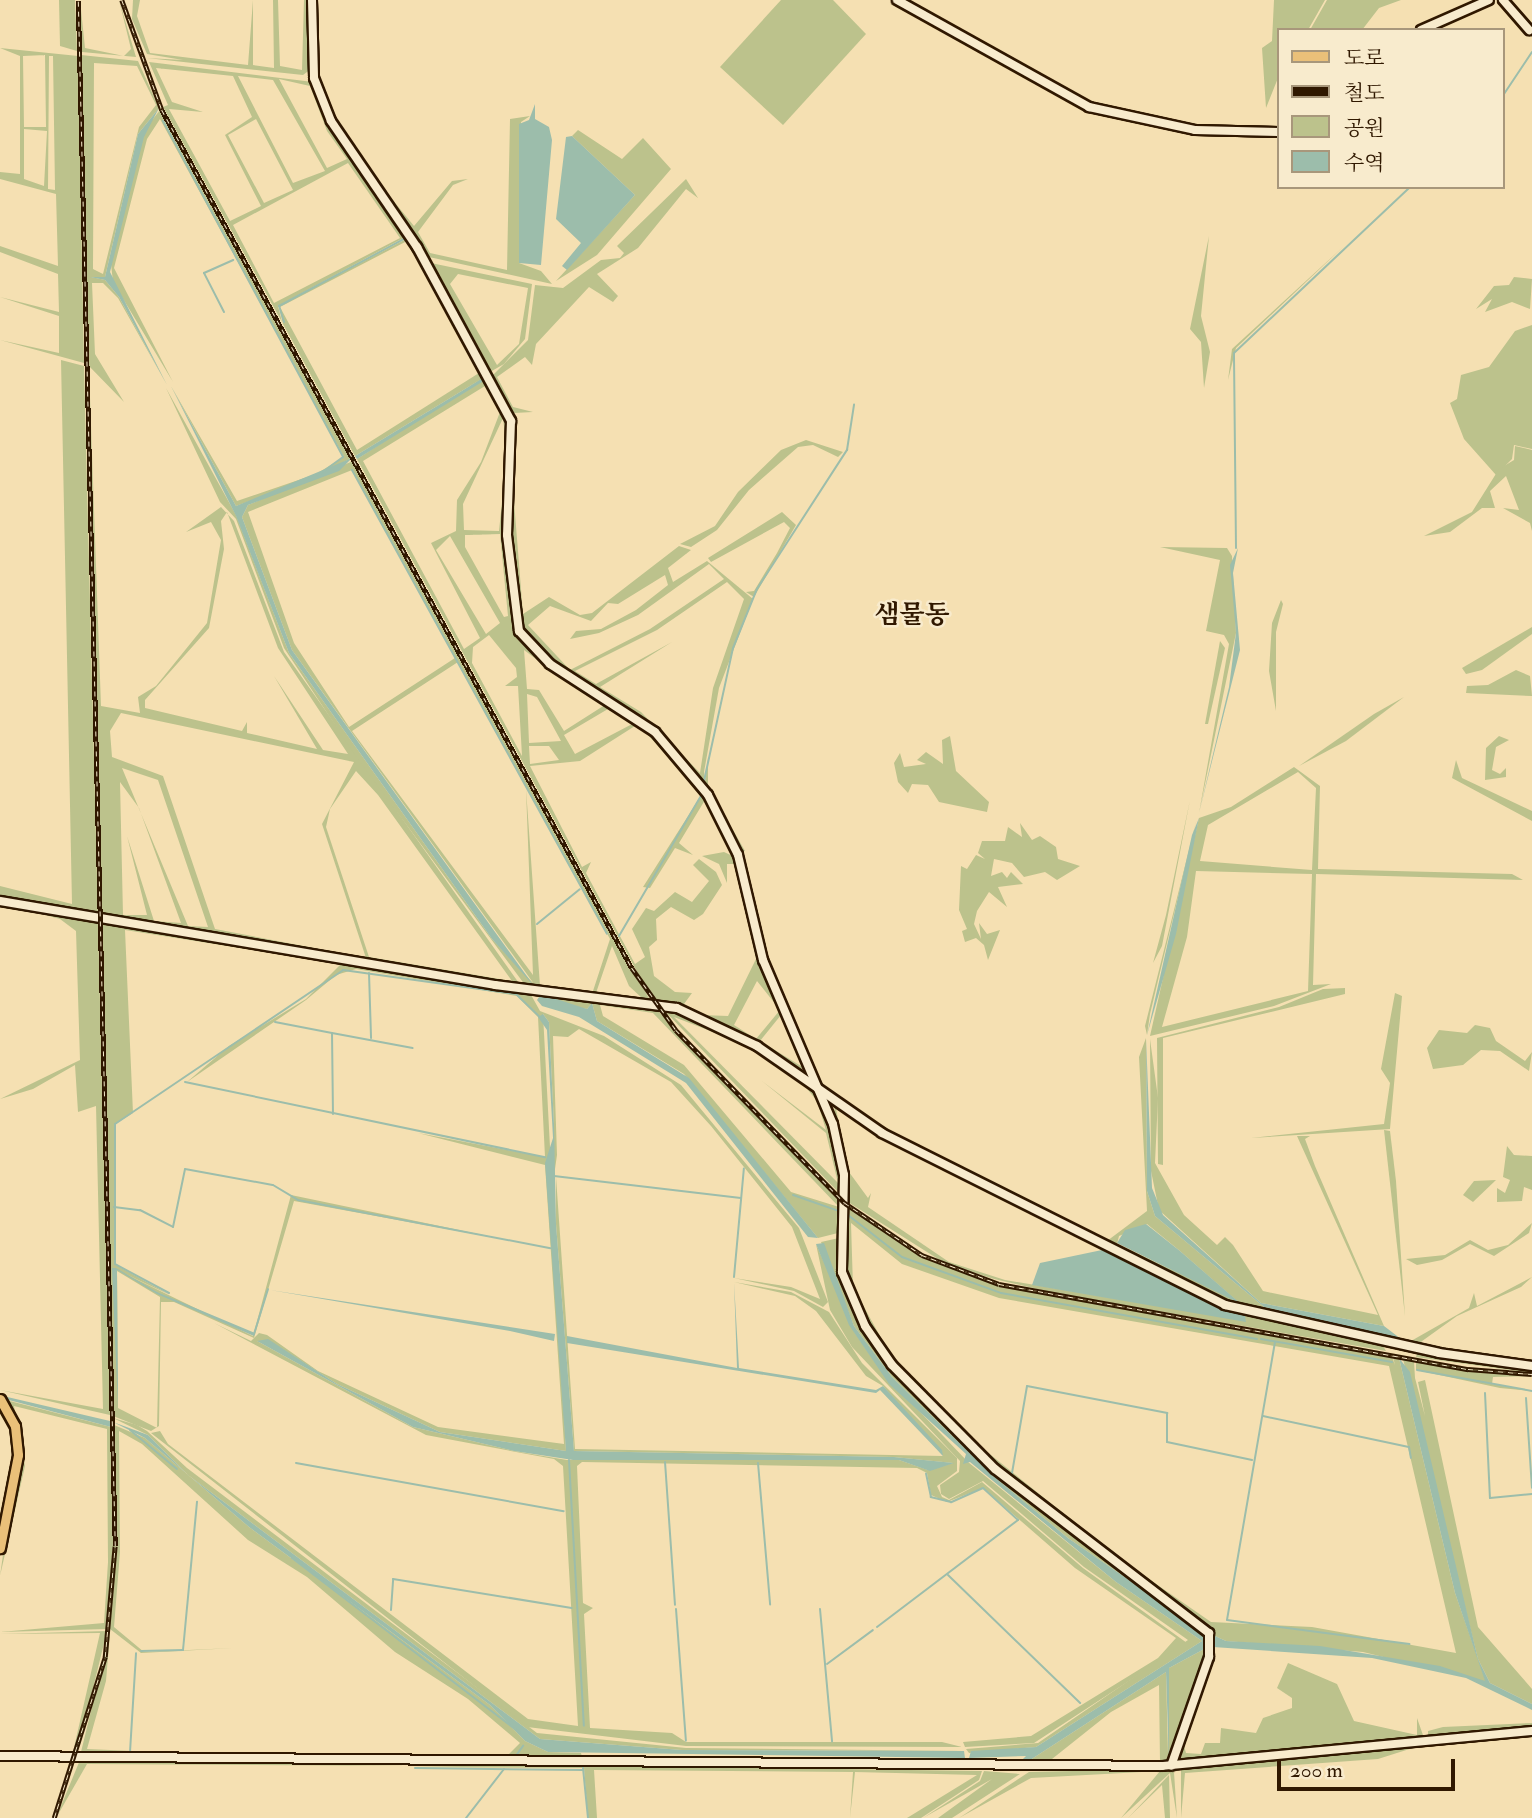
<!DOCTYPE html>
<html>
<head>
<meta charset="utf-8">
<style>
	body { margin:0 }
	#map { position:relative; width:1532px; height:1818px; overflow:hidden; background:#f5e0b2; font-family:"IM FELL Double Pica","Noto Serif KR",serif }
	div>[style] { position:absolute }
	[style*='--x'] { left:calc(var(--x)*1px); top:calc(var(--y)*1px); width:calc(var(--w)*1px); rotate:calc(var(--a)*1deg) }
	.green>* { inset:0; background:#bcc28c }
	.water>* { inset:0; background:#9cbdab }
	.stream>* { height:2px; margin:-1px; padding:0 1px; transform-origin:1px; border-radius:1px; background:#9cbdab }
	.roads { filter:drop-shadow(2px 0 #301800) drop-shadow(-2px 0 #301800) drop-shadow(0 2px #301800) drop-shadow(0 -2px #301800) }
	.secondary>* { height:8px; margin:-4px; padding:0 4px; transform-origin:4px; border-radius:4px; background:#f8ebcd }
	.primary>* { height:9px; margin:-4.5px; padding:0 4.5px; transform-origin:4.5px; border-radius:4.5px; background:#eac079 }
	.rail>* { height:4.5px; margin-top:-2.25px; transform-origin:0; background:repeating-linear-gradient(90deg,#f8ebcd 0 5px,#301800 0 10px); box-sizing:border-box; border-block:2px solid #301800 }
	span { translate:-50% -50%; white-space:nowrap; text-align:center; line-height:1.15; -webkit-text-stroke:5px #f8ebcd; paint-order:stroke }
	.quarter-label { font-size:26px; color:#301800; font-weight:700 }
	.legend { position:absolute; left:1277px; top:28px; width:228px; height:161px; box-sizing:border-box; background:#f8ebcd; border:2px solid #a8977b; margin:0; padding:9px 12px; list-style:none; font-size:21px; color:#301800 }
	.legend li { display:flex; align-items:center; gap:14px; height:35px }
	.legend b { width:35px; border:2px solid #a8977b }
	.scale { position:absolute; left:1277px; top:1759px; width:178px; height:32px; box-sizing:border-box; border:4px solid #301800; border-top:0; padding-left:9px; font-size:21px; line-height:24px; white-space:nowrap; color:#301800; -webkit-text-stroke:5px #f8ebcd; paint-order:stroke }
</style>
</head>
<body>
<div id="map">
	<div class="green">
		<div style="clip-path:polygon(59px 0,75px 0,77px 51px,60px 46px)"></div>
		<div style="clip-path:polygon(80px 0,85px 48px,124px 56px,131px 49px,119px 0,136px 57px,82px 52px)"></div>
		<div style="clip-path:polygon(133px 0,140px 0,137px 16px,150px 53px,248px 65px,253px 0,253px 65px,274px 68px,273px 0,278px 0,280px 66px,302px 70px,304px 0,309px 0,311px 69px,303px 75px,147px 58px,183px 60px,147px 54px,132px 19px)"></div>
		<div style="clip-path:polygon(781px 0,833px 0,866px 34px,783px 125px,720px 67px)"></div>
		<div style="clip-path:polygon(1274px 0,1325px 0,1308px 30px,1278px 30px,1278px 78px,1266px 108px,1262px 48px,1272px 41px)"></div>
		<div style="clip-path:polygon(1327px 0,1401px 0,1379px 8px,1362px 30px,1310px 30px)"></div>
		<div style="clip-path:polygon(evenodd,0 48px,78px 56px,84px 363px,0 340px,59px 353px,59px 316px,0 297px,59px 312px,58px 274px,0 252px,0 246px,58px 266px,56px 194px,0 179px,0 172px,20px 174px,20px 56px,0 48px,45px 55px,46px 127px,24px 127px,23px 56px,45px 55px,0 48px,49px 56px,53px 56px,55px 190px,48px 189px,49px 56px,0 48px,24px 129px,47px 131px,44px 186px,24px 179px,24px 129px)"></div>
		<div style="clip-path:polygon(evenodd,81px 55px,138px 61px,159px 108px,138px 134px,105px 277px,91px 277px,105px 280px,119px 297px,167px 385px,118px 298px,103px 283px,92px 283px,95px 354px,124px 402px,88px 365px,81px 55px,94px 63px,137px 66px,156px 105px,139px 127px,103px 274px,93px 269px,94px 63px)"></div>
		<div style="clip-path:polygon(evenodd,149px 62px,313px 82px,329px 119px,407px 236px,278px 306px,282px 322px,163px 107px,168px 105px,149px 62px,156px 68px,233px 76px,252px 117px,225px 135px,261px 206px,230px 221px,169px 109px,203px 112px,172px 102px,156px 68px,149px 62px,238px 76px,273px 80px,325px 171px,293px 183px,238px 76px,149px 62px,279px 79px,310px 86px,327px 131px,347px 159px,327px 168px,279px 79px,149px 62px,256px 119px,293px 190px,264px 203px,228px 135px,256px 119px,149px 62px,348px 163px,400px 238px,274px 303px,233px 225px,348px 163px)"></div>
		<div style="clip-path:polygon(160px 110px,352px 458px,302px 482px,236px 506px,171px 386px,237px 501px,316px 474px,344px 457px,160px 119px,147px 139px,114px 268px,173px 382px,113px 282px,111px 264px,122px 211px,146px 128px)"></div>
		<div style="clip-path:polygon(530px 116px,521px 122px,519px 263px,541px 271px,552px 284px,429px 257px,387px 193px,414px 226px,452px 181px,468px 179px,453px 185px,418px 232px,430px 253px,507px 270px,510px 119px)"></div>
		<div style="clip-path:polygon(578px 130px,622px 159px,643px 138px,671px 169px,597px 255px,556px 281px,635px 195px,572px 136px)"></div>
		<div style="clip-path:polygon(686px 179px,698px 198px,686px 189px,638px 248px,597px 274px,618px 296px,613px 302px,589px 287px,536px 344px,532px 365px,525px 357px,497px 377px,513px 407px,533px 412px,514px 413px,492px 376px,528px 340px,535px 285px,563px 288px,601px 260px,620px 258px,624px 253px,617px 246px)"></div>
		<div style="clip-path:polygon(1209px 236px,1201px 316px,1210px 352px,1204px 388px,1201px 342px,1190px 329px)"></div>
		<div style="clip-path:polygon(evenodd,408px 238px,507px 421px,504px 542px,517px 632px,552px 668px,620px 707px,656px 737px,699px 786px,731px 847px,705px 800px,679px 843px,693px 855px,675px 848px,650px 888px,643px 887px,702px 794px,638px 724px,580px 761px,530px 766px,582px 867px,591px 862px,586px 873px,635px 964px,645px 957px,632px 929px,646px 908px,654px 911px,675px 892px,692px 902px,709px 881px,693px 865px,699px 859px,716px 872px,722px 885px,703px 914px,694px 920px,671px 907px,656px 919px,657px 940px,649px 947px,654px 976px,675px 992px,692px 993px,684px 1004px,697px 1013px,657px 1003px,641px 979px,357px 459px,483px 378px,355px 456px,283px 324px,279px 306px,408px 238px,407px 241px,479px 373px,357px 450px,280px 307px,407px 241px,408px 238px,485px 386px,500px 412px,481px 462px,457px 500px,456px 531px,431px 543px,480px 638px,464px 649px,363px 461px,485px 386px,408px 238px,503px 418px,507px 453px,499px 531px,464px 530px,463px 504px,503px 418px,408px 238px,500px 534px,508px 616px,504px 617px,465px 547px,465px 535px,500px 534px,408px 238px,450px 536px,500px 623px,486px 634px,436px 550px,450px 536px,408px 238px,489px 635px,516px 668px,517px 677px,505px 686px,518px 686px,522px 756px,472px 663px,473px 647px,489px 635px,408px 238px,524px 650px,564px 680px,608px 703px,564px 731px,539px 690px,527px 689px,524px 650px,408px 238px,527px 694px,537px 697px,561px 741px,529px 743px,527px 694px,408px 238px,613px 706px,636px 722px,575px 754px,564px 735px,613px 706px,408px 238px,529px 746px,549px 746px,559px 760px,530px 764px,529px 746px)"></div>
		<div style="clip-path:polygon(1344px 246px,1236px 348px,1228px 380px,1232px 349px)"></div>
		<div style="clip-path:polygon(evenodd,431px 263px,532px 284px,525px 339px,504px 364px,490px 372px,431px 263px,458px 274px,528px 288px,519px 344px,497px 365px,450px 284px,458px 274px)"></div>
		<div style="clip-path:polygon(1514px 277px,1532px 279px,1530px 309px,1512px 302px,1485px 312px,1492px 299px,1476px 309px,1494px 286px,1509px 285px)"></div>
		<div style="clip-path:polygon(1532px 325px,1532px 449px,1514px 445px,1512px 459px,1496px 475px,1464px 439px,1450px 403px,1457px 399px,1461px 375px,1489px 367px,1515px 331px)"></div>
		<div style="clip-path:polygon(61px 360px,84px 366px,98px 916px,0 899px,0 886px,72px 904px)"></div>
		<div style="clip-path:polygon(evenodd,89px 369px,101px 706px,140px 713px,138px 697px,156px 686px,207px 623px,221px 540px,211px 522px,186px 532px,221px 507px,234px 521px,284px 652px,521px 986px,102px 915px,89px 369px,227px 512px,278px 648px,348px 754px,323px 750px,274px 676px,317px 749px,247px 733px,247px 722px,242px 731px,145px 708px,145px 700px,209px 628px,224px 549px,221px 521px,227px 512px,89px 369px,121px 713px,354px 762px,322px 824px,366px 958px,215px 929px,163px 776px,112px 757px,110px 731px,121px 713px,89px 369px,122px 768px,158px 780px,208px 927px,188px 926px,122px 768px,89px 369px,356px 771px,378px 795px,512px 981px,369px 957px,326px 827px,330px 809px,356px 771px,89px 369px,120px 782px,139px 808px,181px 923px,154px 921px,127px 836px,147px 915px,123px 915px,120px 782px)"></div>
		<div style="clip-path:polygon(evenodd,166px 388px,236px 515px,289px 653px,492px 939px,534px 984px,292px 650px,242px 517px,248px 505px,353px 461px,651px 1002px,525px 985px,357px 758px,284px 648px,236px 519px,220px 502px,166px 388px,352px 470px,610px 939px,592px 994px,540px 986px,526px 789px,533px 975px,352px 731px,458px 662px,455px 658px,349px 727px,294px 643px,248px 512px,352px 470px,166px 388px,612px 946px,629px 986px,643px 999px,596px 993px,612px 946px)"></div>
		<div style="clip-path:polygon(806px 440px,843px 452px,838px 457px,813px 445px,798px 447px,749px 490px,717px 530px,691px 547px,680px 544px,715px 526px,738px 492px,781px 450px)"></div>
		<div style="clip-path:polygon(1515px 446px,1532px 450px,1532px 531px,1530px 523px,1503px 508px,1519px 510px,1506px 476px,1490px 491px,1495px 508px,1482px 508px,1450px 532px,1424px 536px,1472px 512px,1499px 469px,1514px 460px)"></div>
		<div style="clip-path:polygon(evenodd,512px 476px,523px 614px,549px 597px,580px 615px,592px 613px,679px 546px,691px 550px,668px 568px,673px 582px,707px 561px,753px 599px,719px 688px,704px 772px,705px 781px,708px 758px,708px 786px,745px 851px,739px 851px,698px 775px,655px 727px,555px 663px,521px 626px,511px 549px,512px 476px,709px 564px,724px 579px,650px 629px,570px 670px,528px 625px,550px 606px,591px 621px,608px 603px,618px 604px,665px 575px,668px 585px,636px 610px,601px 629px,576px 631px,570px 639px,599px 633px,638px 615px,709px 564px,512px 476px,727px 582px,744px 599px,713px 688px,700px 773px,641px 712px,600px 687px,672px 642px,596px 684px,575px 671px,657px 630px,727px 582px)"></div>
		<div style="clip-path:polygon(782px 512px,796px 525px,754px 597px,746px 592px,754px 591px,777px 553px,790px 528px,784px 522px,711px 562px,708px 558px)"></div>
		<div style="clip-path:polygon(1160px 547px,1227px 548px,1232px 556px,1236px 633px,1199px 813px,1229px 644px,1224px 635px,1206px 631px,1220px 560px)"></div>
		<div style="clip-path:polygon(1281px 600px,1283px 604px,1276px 632px,1276px 711px,1269px 671px,1272px 623px)"></div>
		<div style="clip-path:polygon(1532px 627px,1532px 634px,1482px 670px,1466px 674px,1462px 668px)"></div>
		<div style="clip-path:polygon(1220px 641px,1225px 648px,1208px 724px,1205px 724px)"></div>
		<div style="clip-path:polygon(1516px 670px,1530px 676px,1532px 696px,1466px 693px,1467px 686px,1488px 685px)"></div>
		<div style="clip-path:polygon(1404px 697px,1346px 741px,1299px 766px,1374px 714px)"></div>
		<div style="clip-path:polygon(950px 736px,956px 771px,989px 802px,987px 812px,939px 802px,928px 785px,912px 784px,908px 793px,898px 782px,894px 763px,900px 753px,904px 767px,926px 764px,917px 760px,926px 752px,943px 764px,942px 740px)"></div>
		<div style="clip-path:polygon(1499px 736px,1509px 740px,1496px 747px,1492px 770px,1500px 774px,1506px 768px,1506px 777px,1485px 780px,1486px 748px)"></div>
		<div style="clip-path:polygon(1456px 760px,1462px 778px,1532px 811px,1532px 821px,1452px 778px)"></div>
		<div style="clip-path:polygon(evenodd,1294px 767px,1320px 786px,1318px 869px,1512px 874px,1523px 880px,1316px 874px,1313px 985px,1331px 984px,1274px 1006px,1150px 1036px,1199px 818px,1231px 807px,1294px 767px,1298px 772px,1316px 788px,1312px 870px,1200px 861px,1208px 825px,1298px 772px,1294px 767px,1196px 871px,1312px 874px,1308px 991px,1162px 1027px,1187px 937px,1196px 871px)"></div>
		<div style="clip-path:polygon(1190px 800px,1162px 946px,1153px 963px,1166px 915px)"></div>
		<div style="clip-path:polygon(1197px 818px,1150px 1014px,1147px 1035px,1145px 1026px)"></div>
		<div style="clip-path:polygon(1020px 823px,1032px 840px,1040px 836px,1056px 847px,1058px 859px,1080px 866px,1057px 880px,1045px 872px,1024px 877px,1012px 863px,994px 859px,991px 876px,1002px 872px,1007px 878px,1011px 872px,1023px 884px,998px 887px,1007px 907px,989px 892px,977px 911px,974px 924px,981px 939px,979px 923px,987px 934px,1000px 930px,988px 960px,984px 945px,976px 938px,965px 942px,962px 931px,967px 929px,959px 910px,961px 866px,967px 869px,976px 855px,985px 859px,978px 853px,982px 841px,1005px 841px,1008px 827px,1022px 837px)"></div>
		<div style="clip-path:polygon(evenodd,724px 852px,735px 857px,759px 958px,806px 1071px,701px 1015px,728px 1016px,756px 959px,736px 864px,727px 864px,727px 883px,719px 864px,702px 856px,724px 852px,757px 981px,780px 1010px,756px 1039px,734px 1025px,757px 981px,724px 852px,781px 1015px,803px 1063px,801px 1066px,760px 1041px,781px 1015px)"></div>
		<div style="clip-path:polygon(0 903px,98px 920px,110px 1415px,0 1390px,103px 1409px,96px 1106px,78px 1112px,75px 1065px,33px 1089px,0 1099px,80px 1060px,76px 931px,60px 919px)"></div>
		<div style="clip-path:polygon(evenodd,102px 920px,530px 993px,540px 1011px,604px 1036px,681px 1085px,799px 1228px,828px 1302px,823px 1307px,794px 1291px,734px 1278px,791px 1287px,820px 1299px,792px 1227px,711px 1126px,671px 1082px,579px 1029px,568px 1037px,553px 1036px,557px 1155px,554px 1176px,554px 1124px,549px 1022px,543px 1014px,566px 1451px,440px 1432px,337px 1384px,276px 1345px,257px 1341px,413px 1427px,514px 1451px,567px 1460px,899px 1460px,928px 1470px,953px 1463px,894px 1457px,574px 1451px,556px 1224px,556px 1177px,575px 1449px,943px 1456px,883px 1386px,866px 1376px,816px 1311px,795px 1296px,734px 1282px,791px 1292px,829px 1312px,862px 1363px,957px 1458px,957px 1471px,937px 1486px,942px 1497px,949px 1500px,982px 1482px,1083px 1568px,1187px 1643px,1034px 1743px,965px 1747px,963px 1742px,1031px 1736px,1158px 1658px,1176px 1638px,1075px 1568px,983px 1488px,947px 1502px,931px 1495px,927px 1473px,917px 1468px,582px 1462px,577px 1466px,583px 1603px,593px 1608px,584px 1614px,590px 1728px,672px 1733px,686px 1742px,942px 1742px,962px 1747px,686px 1746px,527px 1727px,151px 1433px,160px 1431px,168px 1444px,528px 1719px,578px 1726px,563px 1466px,554px 1459px,426px 1435px,214px 1323px,251px 1341px,259px 1333px,267px 1335px,318px 1371px,438px 1427px,564px 1444px,545px 1165px,418px 1133px,545px 1157px,538px 1017px,517px 996px,356px 969px,336px 975px,306px 1000px,187px 1082px,229px 1046px,306px 999px,341px 964px,125px 930px,133px 1113px,115px 1124px,114px 1264px,170px 1295px,115px 1269px,253px 1336px,291px 1195px,507px 1240px,294px 1201px,254px 1338px,174px 1302px,161px 1302px,159px 1426px,151px 1431px,113px 1416px,102px 920px,117px 1271px,160px 1297px,157px 1428px,118px 1408px,117px 1271px)"></div>
		<div style="clip-path:polygon(1345px 988px,1345px 994px,1163px 1038px,1163px 1165px,1158px 1164px,1157px 1038px,1279px 1007px,1323px 989px)"></div>
		<div style="clip-path:polygon(evenodd,537px 992px,656px 1009px,841px 1202px,838px 1233px,818px 1238px,684px 1074px,597px 1021px,592px 1003px,587px 1009px,557px 1004px,537px 992px,600px 1005px,653px 1013px,839px 1207px,791px 1192px,684px 1065px,603px 1016px,600px 1005px)"></div>
		<div style="clip-path:polygon(1395px 993px,1402px 996px,1390px 1129px,1251px 1138px,1384px 1124px,1390px 1083px,1381px 1069px)"></div>
		<div style="clip-path:polygon(evenodd,661px 1007px,756px 1047px,822px 1096px,842px 1196px,661px 1007px,674px 1017px,744px 1044px,803px 1084px,817px 1101px,826px 1130px,762px 1081px,826px 1133px,838px 1183px,674px 1017px)"></div>
		<div style="clip-path:polygon(1475px 1025px,1490px 1028px,1496px 1041px,1525px 1061px,1532px 1052px,1529px 1071px,1500px 1051px,1481px 1050px,1463px 1065px,1433px 1069px,1427px 1048px,1439px 1030px,1467px 1033px)"></div>
		<div style="clip-path:polygon(evenodd,1146px 1038px,1147px 1191px,1155px 1216px,1264px 1307px,1408px 1341px,1233px 1304px,1107px 1241px,1147px 1211px,1139px 1057px,1146px 1038px,1147px 1224px,1180px 1251px,1236px 1300px,1117px 1244px,1119px 1236px,1147px 1224px)"></div>
		<div style="clip-path:polygon(1150px 1039px,1158px 1098px,1155px 1163px,1184px 1215px,1217px 1245px,1225px 1237px,1233px 1245px,1263px 1291px,1378px 1315px,1297px 1136px,1310px 1136px,1305px 1139px,1315px 1166px,1384px 1326px,1261px 1303px,1159px 1210px,1151px 1171px)"></div>
		<div style="clip-path:polygon(839px 1105px,887px 1140px,836px 1109px,849px 1172px,868px 1198px,871px 1193px,868px 1207px,949px 1262px,1005px 1280px,1246px 1321px,1052px 1222px,1234px 1311px,1382px 1344px,1386px 1351px,1050px 1292px,994px 1279px,946px 1264px,848px 1202px,834px 1115px,835px 1106px)"></div>
		<div style="clip-path:polygon(1384px 1130px,1390px 1131px,1396px 1181px,1405px 1316px)"></div>
		<div style="clip-path:polygon(1507px 1146px,1514px 1155px,1532px 1156px,1532px 1190px,1524px 1187px,1522px 1201px,1497px 1202px,1497px 1188px,1505px 1193px,1510px 1180px,1503px 1177px)"></div>
		<div style="clip-path:polygon(1496px 1180px,1473px 1202px,1463px 1195px,1474px 1181px)"></div>
		<div style="clip-path:polygon(evenodd,847px 1206px,921px 1257px,998px 1285px,1392px 1357px,1395px 1365px,1393px 1357px,1399px 1358px,1455px 1593px,1486px 1682px,1363px 1652px,1226px 1641px,1213px 1635px,1010px 1477px,893px 1362px,852px 1293px,845px 1261px,847px 1206px,851px 1223px,902px 1264px,999px 1298px,1389px 1366px,1456px 1653px,1312px 1627px,1211px 1622px,1120px 1559px,966px 1435px,891px 1356px,853px 1287px,851px 1223px)"></div>
		<div style="clip-path:polygon(1532px 1223px,1529px 1233px,1494px 1256px,1470px 1244px,1442px 1260px,1417px 1265px,1406px 1259px,1445px 1255px,1470px 1240px,1488px 1250px,1508px 1245px)"></div>
		<div style="clip-path:polygon(839px 1238px,848px 1299px,897px 1375px,984px 1462px,1206px 1633px,1068px 1538px,992px 1475px,892px 1377px,854px 1326px,821px 1242px)"></div>
		<div style="clip-path:polygon(816px 1244px,855px 1333px,881px 1371px,968px 1462px,1116px 1582px,1202px 1641px,1036px 1747px,969px 1753px,966px 1749px,1038px 1743px,1188px 1640px,1084px 1567px,983px 1481px,949px 1499px,941px 1494px,940px 1485px,959px 1472px,960px 1461px,852px 1347px,830px 1310px)"></div>
		<div style="clip-path:polygon(1532px 1277px,1521px 1287px,1457px 1316px,1418px 1344px,1411px 1341px,1469px 1308px,1474px 1293px,1477px 1306px)"></div>
		<div style="clip-path:polygon(1418px 1350px,1532px 1368px,1532px 1373px,1416px 1357px)"></div>
		<div style="clip-path:polygon(1403px 1359px,1414px 1361px,1415px 1378px,1425px 1416px,1418px 1382px,1425px 1380px,1478px 1627px,1532px 1689px,1532px 1704px,1490px 1683px,1478px 1659px)"></div>
		<div style="clip-path:polygon(1416px 1361px,1532px 1376px,1493px 1377px,1492px 1384px,1532px 1391px,1500px 1388px,1416px 1370px)"></div>
		<div style="clip-path:polygon(2px 1399px,111px 1427px,113px 1553px,107px 1629px,0 1632px,104px 1623px,108px 1562px,107px 1429px,14px 1406px,25px 1466px,0 1576px,19px 1442px)"></div>
		<div style="clip-path:polygon(113px 1418px,137px 1425px,147px 1431px,187px 1468px,537px 1733px,686px 1748px,964px 1751px,682px 1750px,540px 1739px,188px 1475px,148px 1435px)"></div>
		<div style="clip-path:polygon(114px 1425px,145px 1438px,249px 1527px,490px 1705px,525px 1741px,548px 1752px,581px 1753px,583px 1761px,229px 1756px,508px 1755px,520px 1743px,468px 1699px,395px 1652px,307px 1577px,248px 1540px,142px 1444px,119px 1431px,120px 1552px,114px 1627px,144px 1652px,234px 1648px,141px 1653px,110px 1629px)"></div>
		<div style="clip-path:polygon(107px 1631px,77px 1754px,0 1754px,73px 1752px,100px 1633px,0 1634px)"></div>
		<div style="clip-path:polygon(110px 1633px,106px 1681px,87px 1749px,225px 1755px,80px 1756px)"></div>
		<div style="clip-path:polygon(1208px 1647px,1171px 1762px,1160px 1763px,1159px 1685px,1111px 1712px,1052px 1759px,1151px 1764px,1024px 1764px,1166px 1672px,1168px 1754px,1169px 1668px)"></div>
		<div style="clip-path:polygon(1288px 1663px,1337px 1684px,1354px 1721px,1417px 1735px,1417px 1718px,1424px 1738px,1178px 1760px,1183px 1742px,1186px 1753px,1201px 1754px,1205px 1743px,1220px 1743px,1221px 1728px,1256px 1733px,1263px 1718px,1292px 1708px,1292px 1698px,1277px 1688px)"></div>
		<div style="clip-path:polygon(1532px 1723px,1532px 1728px,1428px 1738px,1428px 1731px,1443px 1727px)"></div>
		<div style="clip-path:polygon(1419px 1746px,1378px 1759px,1185px 1773px,1181px 1818px,1181px 1768px)"></div>
		<div style="clip-path:polygon(80px 1760px,153px 1762px,410px 1766px,87px 1764px,56px 1818px)"></div>
		<div style="clip-path:polygon(510px 1765px,766px 1768px,982px 1771px,979px 1780px,921px 1818px,907px 1818px,977px 1775px,855px 1772px,850px 1818px,853px 1772px,594px 1770px,597px 1818px,588px 1818px,584px 1768px,415px 1767px)"></div>
		<div style="clip-path:polygon(1161px 1769px,1174px 1772px,1177px 1818px,1170px 1773px,1121px 1818px,1160px 1771px,1031px 1778px,959px 1818px,1029px 1772px)"></div>
		<div style="clip-path:polygon(984px 1771px,1020px 1774px,952px 1818px,938px 1818px,992px 1779px,923px 1818px,980px 1781px)"></div>
		<div style="clip-path:polygon(1169px 1775px,1170px 1818px,1165px 1818px,1162px 1785px,1128px 1818px)"></div>
	</div>
	<div class="water">
		<div style="clip-path:polygon(535px 104px,535px 119px,549px 127px,552px 140px,541px 265px,519px 263px,519px 124px,529px 120px)"></div>
		<div style="clip-path:polygon(159px 108px,144px 137px,110px 272px,167px 385px,119px 297px,105px 280px,90px 277px,105px 277px,138px 134px)"></div>
		<div style="clip-path:polygon(572px 136px,635px 195px,567px 270px,562px 266px,581px 243px,556px 219px,566px 137px)"></div>
		<div style="clip-path:polygon(483px 378px,482px 382px,357px 459px,355px 456px)"></div>
		<div style="clip-path:polygon(171px 386px,236px 506px,352px 458px,339px 471px,248px 505px,242px 517px,292px 650px,534px 986px,492px 939px,289px 653px,236px 516px)"></div>
		<div style="clip-path:polygon(1238px 548px,1233px 573px,1240px 650px,1199px 813px,1229px 687px,1236px 633px,1230px 565px)"></div>
		<div style="clip-path:polygon(1199px 818px,1176px 934px,1147px 1035px,1192px 835px)"></div>
		<div style="clip-path:polygon(541px 994px,587px 1009px,592px 1003px,597px 1021px,689px 1078px,818px 1238px,808px 1237px,686px 1083px,579px 1017px,542px 1006px,537px 1000px)"></div>
		<div style="clip-path:polygon(543px 1014px,549px 1022px,554px 1124px,556px 1224px,574px 1451px,894px 1457px,954px 1463px,930px 1471px,899px 1460px,573px 1460px,514px 1451px,413px 1427px,257px 1341px,268px 1339px,337px 1384px,440px 1432px,566px 1451px,545px 1163px,553px 1138px,547px 1030px,538px 1017px)"></div>
		<div style="clip-path:polygon(1146px 1038px,1152px 1188px,1163px 1215px,1261px 1303px,1384px 1326px,1401px 1339px,1264px 1307px,1155px 1216px,1147px 1191px)"></div>
		<div style="clip-path:polygon(1146px 1224px,1180px 1251px,1241px 1304px,1117px 1243px,1125px 1230px)"></div>
		<div style="clip-path:polygon(824px 1243px,854px 1326px,892px 1377px,992px 1475px,1068px 1538px,1206px 1633px,1208px 1647px,1169px 1668px,1169px 1762px,1166px 1672px,1024px 1764px,1018px 1764px,1026px 1756px,969px 1758px,971px 1751px,1036px 1747px,1202px 1641px,1116px 1582px,970px 1462px,963px 1464px,966px 1454px,889px 1384px,849px 1325px,816px 1244px)"></div>
		<div style="clip-path:polygon(1102px 1250px,1245px 1316px,1246px 1322px,1032px 1285px,1040px 1263px)"></div>
		<div style="clip-path:polygon(112px 1268px,116px 1268px,157px 1292px,255px 1333px,254px 1336px,157px 1294px,117px 1270px,118px 1408px)"></div>
		<div style="clip-path:polygon(734px 1282px,739px 1368px,876px 1390px,883px 1386px,942px 1450px,943px 1456px,880px 1390px,876px 1393px,567px 1343px,567px 1336px,737px 1368px)"></div>
		<div style="clip-path:polygon(270px 1290px,555px 1334px,554px 1341px,510px 1331px)"></div>
		<div style="clip-path:polygon(1399px 1358px,1410px 1372px,1478px 1659px,1490px 1683px,1532px 1704px,1532px 1710px,1466px 1678px,1372px 1658px,1213px 1647px,1213px 1635px,1226px 1641px,1320px 1646px,1440px 1666px,1485px 1681px,1455px 1593px)"></div>
		<div style="clip-path:polygon(3px 1396px,110px 1421px,111px 1427px,5px 1399px)"></div>
		<div style="clip-path:polygon(113px 1422px,148px 1435px,188px 1475px,540px 1739px,682px 1750px,964px 1751px,965px 1758px,548px 1752px,525px 1741px,490px 1705px,249px 1527px,145px 1438px)"></div>
	</div>
	<div class="stream">
		<div style="--x:1502;--y:97;--w:54;--a:-56.3"></div>
		<div style="--x:163;--y:121;--w:381;--a:61.8"></div>
		<div style="--x:343;--y:457;--w:31;--a:144"></div>
		<div style="--x:224;--y:312;--w:44;--a:-117.1"></div>
		<div style="--x:204;--y:273;--w:32;--a:-24"></div>
		<div style="--x:284;--y:322;--w:17;--a:-107"></div>
		<div style="--x:279;--y:306;--w:144;--a:-28.2"></div>
		<div style="--x:352;--y:470;--w:529;--a:61.21"></div>
		<div style="--x:1236;--y:548;--w:195;--a:-90.6"></div>
		<div style="--x:1234;--y:353;--w:242;--a:-43.3"></div>
		<div style="--x:704;--y:781;--w:136;--a:-77.7"></div>
		<div style="--x:733;--y:648;--w:64;--a:-67.9"></div>
		<div style="--x:757;--y:589;--w:166;--a:-57.1"></div>
		<div style="--x:847;--y:450;--w:46;--a:-81.2"></div>
		<div style="--x:537;--y:924;--w:55;--a:-39.1"></div>
		<div style="--x:619;--y:936;--w:164;--a:-59.7"></div>
		<div style="--x:369;--y:973;--w:65;--a:88.2"></div>
		<div style="--x:275;--y:1022;--w:58;--a:10.9"></div>
		<div style="--x:332;--y:1033;--w:81;--a:89.3"></div>
		<div style="--x:332;--y:1033;--w:82;--a:10.5"></div>
		<div style="--x:185;--y:1082;--w:368;--a:11.8"></div>
		<div style="--x:554;--y:1176;--w:188;--a:6.7"></div>
		<div style="--x:793;--y:1195;--w:49;--a:19.2"></div>
		<div style="--x:114;--y:1207;--w:26;--a:7"></div>
		<div style="--x:140;--y:1210;--w:37;--a:27"></div>
		<div style="--x:173;--y:1227;--w:59;--a:-78.3"></div>
		<div style="--x:185;--y:1169;--w:89;--a:10.3"></div>
		<div style="--x:273;--y:1185;--w:29;--a:31"></div>
		<div style="--x:298;--y:1200;--w:257;--a:10.8"></div>
		<div style="--x:848;--y:1215;--w:68;--a:37.9"></div>
		<div style="--x:902;--y:1257;--w:105;--a:20"></div>
		<div style="--x:1001;--y:1293;--w:260;--a:10.2"></div>
		<div style="--x:734;--y:1277;--w:109;--a:-84.8"></div>
		<div style="--x:169;--y:1293;--w:61;--a:-151.8"></div>
		<div style="--x:115;--y:1264;--w:140;--a:-90"></div>
		<div style="--x:115;--y:1124;--w:275;--a:-34"></div>
		<div style="--x:343;--y:970;--w:175;--a:7.9"></div>
		<div style="--x:516;--y:994;--w:32;--a:44"></div>
		<div style="--x:254;--y:1334;--w:47;--a:-72.7"></div>
		<div style="--x:1261;--y:1339;--w:133;--a:10"></div>
		<div style="--x:1275;--y:1342;--w:282;--a:99.8"></div>
		<div style="--x:1227;--y:1620;--w:184;--a:7.5"></div>
		<div style="--x:1417;--y:1370;--w:117;--a:10.3"></div>
		<div style="--x:1485;--y:1393;--w:105;--a:87.3"></div>
		<div style="--x:1490;--y:1498;--w:42;--a:-5.4"></div>
		<div style="--x:1526;--y:1398;--w:90;--a:86.2"></div>
		<div style="--x:1263;--y:1416;--w:149;--a:12"></div>
		<div style="--x:1409;--y:1447;--w:11;--a:80"></div>
		<div style="--x:130;--y:1430;--w:61;--a:39.7"></div>
		<div style="--x:569;--y:1460;--w:266;--a:86.8"></div>
		<div style="--x:665;--y:1462;--w:143;--a:86"></div>
		<div style="--x:296;--y:1463;--w:272;--a:10.2"></div>
		<div style="--x:758;--y:1463;--w:142;--a:85.1"></div>
		<div style="--x:1012;--y:1473;--w:88;--a:-80.2"></div>
		<div style="--x:1027;--y:1386;--w:143;--a:10.9"></div>
		<div style="--x:1167;--y:1413;--w:29;--a:90"></div>
		<div style="--x:1167;--y:1442;--w:87;--a:12"></div>
		<div style="--x:292;--y:1558;--w:287;--a:37.5"></div>
		<div style="--x:948;--y:1575;--w:184;--a:44.1"></div>
		<div style="--x:676;--y:1609;--w:132;--a:85.7"></div>
		<div style="--x:820;--y:1609;--w:133;--a:84.8"></div>
		<div style="--x:391;--y:1610;--w:31;--a:-86"></div>
		<div style="--x:393;--y:1579;--w:181;--a:9.2"></div>
		<div style="--x:877;--y:1627;--w:177;--a:-37.2"></div>
		<div style="--x:1018;--y:1520;--w:47;--a:-137.6"></div>
		<div style="--x:983;--y:1488;--w:35;--a:156"></div>
		<div style="--x:951;--y:1502;--w:21;--a:-166"></div>
		<div style="--x:931;--y:1497;--w:24;--a:-102"></div>
		<div style="--x:141;--y:1651;--w:42;--a:-1.4"></div>
		<div style="--x:183;--y:1650;--w:149;--a:-84.6"></div>
		<div style="--x:827;--y:1664;--w:57;--a:-36.5"></div>
		<div style="--x:130;--y:1752;--w:99;--a:-86.5"></div>
		<div style="--x:515;--y:1757;--w:14;--a:-54"></div>
		<div style="--x:415;--y:1768;--w:168;--a:0.7"></div>
		<div style="--x:583;--y:1768;--w:50;--a:84.3"></div>
		<div style="--x:466;--y:1818;--w:62;--a:-52.2"></div>
	</div>
	<div class="roads">
		<div class="secondary">
			<div style="--x:312;--y:0;--w:78;--a:88.5"></div>
			<div style="--x:314;--y:78;--w:46;--a:68.4"></div>
			<div style="--x:331;--y:121;--w:153;--a:55.7"></div>
			<div style="--x:417;--y:247;--w:198;--a:61.6"></div>
			<div style="--x:511;--y:421;--w:114;--a:92"></div>
			<div style="--x:507;--y:535;--w:97;--a:82.9"></div>
			<div style="--x:519;--y:631;--w:45;--a:46.8"></div>
			<div style="--x:550;--y:664;--w:125;--a:32.9"></div>
			<div style="--x:655;--y:732;--w:82;--a:49.9"></div>
			<div style="--x:708;--y:795;--w:67;--a:63.4"></div>
			<div style="--x:738;--y:855;--w:108;--a:76.6"></div>
			<div style="--x:763;--y:960;--w:178;--a:66.9"></div>
			<div style="--x:833;--y:1124;--w:52;--a:77.8"></div>
			<div style="--x:844;--y:1175;--w:97;--a:91.2"></div>
			<div style="--x:842;--y:1272;--w:59;--a:66.9"></div>
			<div style="--x:865;--y:1326;--w:47;--a:55.3"></div>
			<div style="--x:892;--y:1365;--w:146;--a:45.3"></div>
			<div style="--x:995;--y:1469;--w:270;--a:37.5"></div>
			<div style="--x:1209;--y:1633;--w:24;--a:90"></div>
			<div style="--x:1209;--y:1657;--w:115;--a:109.2"></div>
			<div style="--x:897;--y:0;--w:220;--a:29.1"></div>
			<div style="--x:1089;--y:107;--w:108;--a:12.2"></div>
			<div style="--x:1195;--y:130;--w:83;--a:1.4"></div>
			<div style="--x:1503;--y:0;--w:40;--a:49"></div>
			<div style="--x:1421;--y:30;--w:74;--a:-23.8"></div>
			<div style="--x:0;--y:901;--w:502;--a:9.63"></div>
			<div style="--x:495;--y:985;--w:183;--a:7.2"></div>
			<div style="--x:677;--y:1008;--w:89;--a:25.4"></div>
			<div style="--x:757;--y:1046;--w:152;--a:34.8"></div>
			<div style="--x:882;--y:1133;--w:384;--a:26.6"></div>
			<div style="--x:1225;--y:1305;--w:219;--a:12.6"></div>
			<div style="--x:1439;--y:1353;--w:94;--a:8"></div>
			<div style="--x:0;--y:1756;--w:1162;--a:0.49"></div>
			<div style="--x:1162;--y:1766;--w:372;--a:-5.4"></div>
		</div>
		<div class="primary">
			<div style="--x:0;--y:1399;--w:31;--a:61"></div>
			<div style="--x:15;--y:1426;--w:29;--a:84"></div>
			<div style="--x:18;--y:1455;--w:95;--a:101"></div>
		</div>
	</div>
	<div class="rail">
		<div style="--x:122;--y:0;--w:117;--a:70"></div>
		<div style="--x:162;--y:110;--w:978;--a:61.29"></div>
		<div style="--x:632;--y:968;--w:76;--a:54.6"></div>
		<div style="--x:676;--y:1030;--w:242;--a:45.7"></div>
		<div style="--x:845;--y:1203;--w:93;--a:34"></div>
		<div style="--x:922;--y:1255;--w:82;--a:20.6"></div>
		<div style="--x:999;--y:1284;--w:477;--a:10.3"></div>
		<div style="--x:1468;--y:1369;--w:64;--a:4.5"></div>
		<div style="--x:54;--y:1818;--w:169;--a:-72.4"></div>
		<div style="--x:105;--y:1657;--w:111;--a:-84.9"></div>
		<div style="--x:115;--y:1546;--w:1546;--a:-91.37"></div>
	</div>
	<div class="quarter-label">
		<span style="left:912px;top:616px">샘물동</span>
	</div>
	<ul class="legend">
	<li><b style="height:9px;background:#eac079"></b>도로</li>
	<li><b style="height:9px;background:#301800"></b>철도</li>
	<li><b style="height:19px;background:#bcc28c"></b>공원</li>
	<li><b style="height:19px;background:#9cbdab"></b>수역</li>
	</ul>
	<div class="scale">200 m</div>
</div>
</body>
</html>
